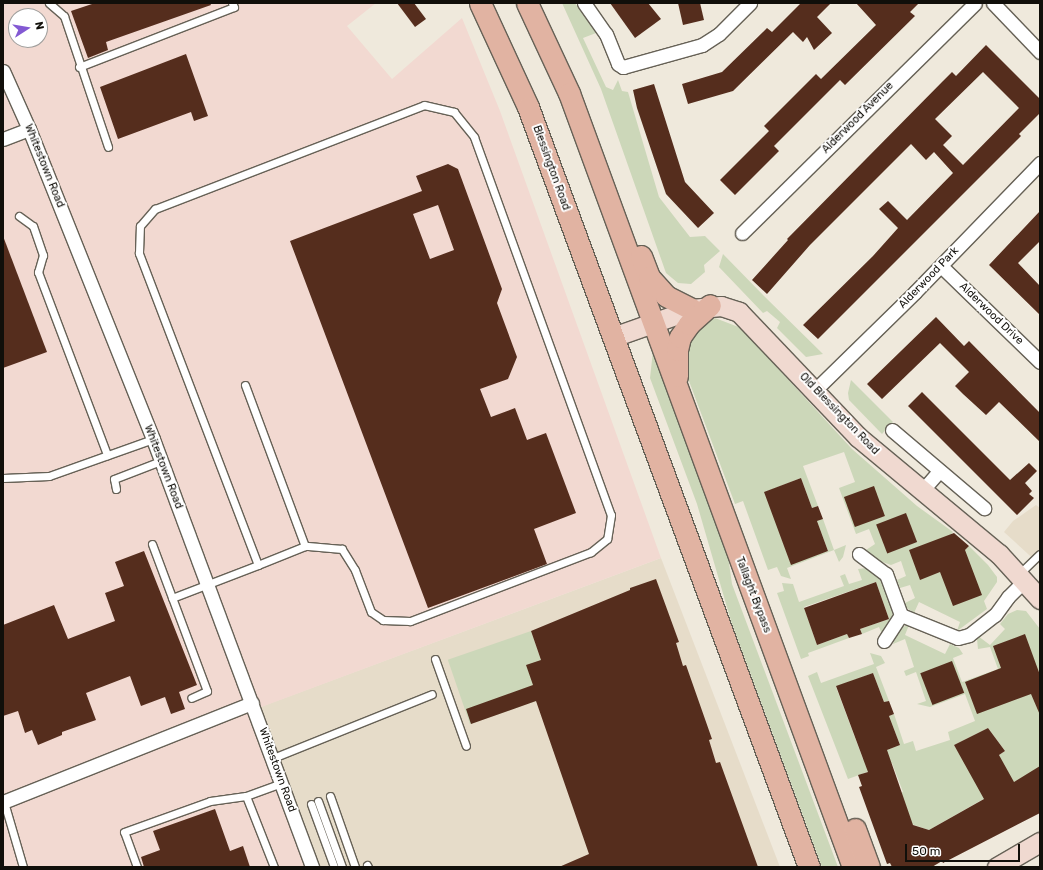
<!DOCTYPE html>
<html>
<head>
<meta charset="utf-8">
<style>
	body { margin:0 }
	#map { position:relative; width:1043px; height:870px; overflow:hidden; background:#efe9dc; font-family:Rubik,sans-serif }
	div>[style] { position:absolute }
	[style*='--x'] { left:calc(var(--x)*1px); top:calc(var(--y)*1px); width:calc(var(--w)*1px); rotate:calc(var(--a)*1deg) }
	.built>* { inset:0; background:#e6dcc9 }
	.industrial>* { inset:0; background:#f2d9d1 }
	.green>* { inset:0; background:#ccd7b9; transform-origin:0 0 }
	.building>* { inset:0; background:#552d1d; transform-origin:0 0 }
	.roads { filter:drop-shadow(1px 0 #666156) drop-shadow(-1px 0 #666156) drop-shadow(0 1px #666156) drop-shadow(0 -1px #666156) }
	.lane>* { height:7px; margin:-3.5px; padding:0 3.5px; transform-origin:3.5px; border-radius:3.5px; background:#fff }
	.street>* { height:13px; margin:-6.5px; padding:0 6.5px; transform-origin:6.5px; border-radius:6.5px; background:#fff }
	.secondary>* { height:19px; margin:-9.5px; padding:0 9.5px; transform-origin:9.5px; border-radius:9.5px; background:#f0d9d0 }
	.primary>* { height:21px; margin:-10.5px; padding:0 10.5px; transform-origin:10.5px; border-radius:10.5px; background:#e1b3a2 }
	span { translate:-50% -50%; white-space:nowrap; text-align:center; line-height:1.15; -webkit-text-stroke:4px #fff; paint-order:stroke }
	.street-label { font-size:11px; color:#110f0a }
	.frame { position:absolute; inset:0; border:4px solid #110f0a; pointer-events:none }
	.north { position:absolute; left:8px; top:8px; width:40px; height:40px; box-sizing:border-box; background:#fff; border:1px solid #a09f9d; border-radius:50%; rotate:78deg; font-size:11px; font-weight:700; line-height:16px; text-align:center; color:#110f0a }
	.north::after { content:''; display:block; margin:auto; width:14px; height:18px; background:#8359d3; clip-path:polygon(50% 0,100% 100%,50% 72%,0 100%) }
	.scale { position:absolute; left:905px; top:844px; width:115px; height:18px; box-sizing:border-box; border:2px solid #110f0a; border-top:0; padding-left:5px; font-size:12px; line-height:14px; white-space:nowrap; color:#110f0a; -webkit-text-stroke:3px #fff; paint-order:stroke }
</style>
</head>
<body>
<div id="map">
	<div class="built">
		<div style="clip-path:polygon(1036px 505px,1040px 508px,1040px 565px,1004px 532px,1013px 521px)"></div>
		<div style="clip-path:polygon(661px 558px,780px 867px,312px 867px,255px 709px)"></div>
	</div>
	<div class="industrial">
		<div style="clip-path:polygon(evenodd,3px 3px,376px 3px,347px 26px,392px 79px,462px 18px,500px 111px,661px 558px,256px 709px,312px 867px,3px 867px,3px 3px,16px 16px,40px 16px,40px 40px,16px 40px,16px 16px)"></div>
	</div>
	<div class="green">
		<div style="clip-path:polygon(562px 3px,575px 3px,596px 33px,583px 38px,606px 87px,613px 90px,618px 80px,622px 91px,628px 92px,659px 197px,690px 237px,705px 236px,720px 251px,704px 265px,705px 272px,691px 284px,678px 283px,666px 273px,601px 89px)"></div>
		<div style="clip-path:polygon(723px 254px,764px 296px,823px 354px,806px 357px,777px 328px,780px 322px,767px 311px,763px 313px,719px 267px)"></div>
		<div style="clip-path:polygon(715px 318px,741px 328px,852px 449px,917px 506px,953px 532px,948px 538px,964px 551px,969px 546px,988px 565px,997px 577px,997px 582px,984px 601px,987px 609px,957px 631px,960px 622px,919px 602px,914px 613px,907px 608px,905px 603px,915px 598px,910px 585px,900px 588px,897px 580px,906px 576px,901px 561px,891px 565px,877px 560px,866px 550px,875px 544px,869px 529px,856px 534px,839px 488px,855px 482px,844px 452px,803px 466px,818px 506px,812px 508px,801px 478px,765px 492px,791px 564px,828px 551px,817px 521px,823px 519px,834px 550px,846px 545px,843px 557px,839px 562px,834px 550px,787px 568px,791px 579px,781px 576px,777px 567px,768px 570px,743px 501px,735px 504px,686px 373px,683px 346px,702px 322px)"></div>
		<div style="clip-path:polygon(653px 351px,727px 549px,732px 584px,838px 867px,822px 867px,731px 621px,697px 504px,650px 378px)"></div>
		<div style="clip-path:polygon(851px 380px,893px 422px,882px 434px,849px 400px,848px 393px)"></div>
		<div style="clip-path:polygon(866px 568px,879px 576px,893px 614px,882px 634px,879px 627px,862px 634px,860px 629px,889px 619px,876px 582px,804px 607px,817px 645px,847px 634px,849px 638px,808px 653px,809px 656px,801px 659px,777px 593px,784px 591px,782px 583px,793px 584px,799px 602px,844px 586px,840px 576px,845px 574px,849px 584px,862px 580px,858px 569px)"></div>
		<div style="clip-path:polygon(1017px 610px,1026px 611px,1040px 629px,1040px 767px,1009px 785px,999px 755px,1005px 751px,988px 728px,954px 745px,987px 797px,929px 830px,911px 824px,900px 793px,903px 792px,892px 763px,848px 779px,808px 676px,817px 672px,821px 683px,874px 664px,870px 653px,881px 656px,885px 663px,876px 667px,889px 701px,884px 702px,873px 673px,836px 687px,863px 759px,900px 745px,889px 716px,894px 714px,904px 744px,913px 741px,916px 751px,950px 740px,948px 732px,975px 721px,965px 694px,930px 707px,917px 704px,926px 701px,916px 672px,906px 676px,904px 671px,914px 667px,905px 639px,893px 644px,896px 635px,902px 627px,909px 625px,905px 635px,945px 654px,950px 644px,959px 648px,963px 654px,953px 658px,962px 682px,998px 669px,990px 647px,978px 649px,977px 639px,978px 636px,990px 645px,1005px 629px,1000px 624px,1008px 614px)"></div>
		<div style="left:531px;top:631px;width:68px;height:88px;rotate:71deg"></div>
	</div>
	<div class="building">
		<div style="clip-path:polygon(95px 3px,210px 3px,211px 5px,106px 42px,108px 50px,88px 58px,71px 11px)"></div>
		<div style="clip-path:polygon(397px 3px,414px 3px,426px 19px,415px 27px)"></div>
		<div style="clip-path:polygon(610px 3px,648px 3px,661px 19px,635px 38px)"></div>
		<div style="clip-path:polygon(678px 3px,700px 3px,704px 20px,683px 25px)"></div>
		<div style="clip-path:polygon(801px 3px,831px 3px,817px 17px,832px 33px,814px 50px,807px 37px,803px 42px,793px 32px,733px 91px,688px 104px,682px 84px,722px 72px,767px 28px,772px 32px)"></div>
		<div style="clip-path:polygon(856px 3px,919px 3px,910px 12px,915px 16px,845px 85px,840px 80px,774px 146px,779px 151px,735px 195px,720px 180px,769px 131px,764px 126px,816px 74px,821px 79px,876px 25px)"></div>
		<div style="clip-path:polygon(evenodd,986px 45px,1040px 99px,1040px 113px,1019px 134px,1021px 136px,818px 339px,803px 325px,873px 256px,898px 228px,879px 209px,888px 201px,907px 220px,953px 173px,934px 152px,926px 160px,911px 144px,810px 245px,767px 294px,752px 280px,788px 240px,787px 239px,943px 81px,952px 72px,956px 76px,986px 45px,983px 72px,1019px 108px,963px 165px,943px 145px,952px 136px,935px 119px,983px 72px)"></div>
		<div style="clip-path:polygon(186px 54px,208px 116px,194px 121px,191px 112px,118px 139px,100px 87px)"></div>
		<div style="clip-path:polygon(654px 84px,685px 182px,714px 213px,698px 228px,666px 194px,637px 108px,633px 90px)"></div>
		<div style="clip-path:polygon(evenodd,448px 164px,458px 169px,502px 289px,497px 303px,517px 357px,508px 379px,480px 389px,491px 417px,515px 408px,527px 440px,546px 433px,576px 513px,534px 529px,547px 564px,428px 608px,290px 241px,422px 191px,416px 176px,448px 164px,438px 205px,454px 250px,430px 259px,413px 214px,438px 205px)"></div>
		<div style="clip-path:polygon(1040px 211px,1040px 241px,1018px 263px,1040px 286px,1040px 315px,989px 265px)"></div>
		<div style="clip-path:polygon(3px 236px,47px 352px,3px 368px)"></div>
		<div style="clip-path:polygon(936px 317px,964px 346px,969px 341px,1040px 413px,1040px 442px,999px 402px,986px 415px,963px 394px,955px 386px,969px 372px,940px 343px,882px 399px,867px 384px)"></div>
		<div style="clip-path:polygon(922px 392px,1010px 480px,1029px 463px,1037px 471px,1025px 483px,1032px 491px,1029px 494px,1034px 498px,1017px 515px,908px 406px)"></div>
		<div style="clip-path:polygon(801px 478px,812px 508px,818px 506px,823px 519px,817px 521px,828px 551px,791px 565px,764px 492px)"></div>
		<div style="left:874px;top:486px;width:32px;height:32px;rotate:70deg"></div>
		<div style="left:906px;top:513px;width:31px;height:32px;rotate:69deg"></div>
		<div style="clip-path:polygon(954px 533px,969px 546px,965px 550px,982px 595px,953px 606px,940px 572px,920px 580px,909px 550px)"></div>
		<div style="clip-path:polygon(144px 551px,197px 685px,179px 692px,185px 709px,171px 714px,165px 697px,141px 706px,130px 676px,86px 693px,96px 720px,62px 732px,62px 735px,38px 745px,32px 730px,25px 733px,18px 711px,3px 716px,3px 625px,54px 605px,68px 639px,115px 621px,105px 593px,124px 586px,115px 562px)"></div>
		<div style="clip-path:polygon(656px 579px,679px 642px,676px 643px,683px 666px,686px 665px,712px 739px,709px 740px,716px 763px,720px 762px,758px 867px,559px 867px,589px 854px,536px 701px,471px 724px,466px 709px,533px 685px,526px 665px,541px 660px,531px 631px,630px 590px,630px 588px)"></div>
		<div style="clip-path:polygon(876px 582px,889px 619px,860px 629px,862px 634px,849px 638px,847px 634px,817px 645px,804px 608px)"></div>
		<div style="clip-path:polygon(1025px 634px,1040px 675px,1040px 715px,1031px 694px,977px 714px,965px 682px,1001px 668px,993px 646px)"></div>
		<div style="left:952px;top:661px;width:34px;height:34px;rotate:69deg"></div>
		<div style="clip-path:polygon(873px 673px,884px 702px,889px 701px,894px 714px,889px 716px,900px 745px,887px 750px,913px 825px,929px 830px,984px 799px,954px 745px,988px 728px,1005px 751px,999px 755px,1014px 782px,1040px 766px,1040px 813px,943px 863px,942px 861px,932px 867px,892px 867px,890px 863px,887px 864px,859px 787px,862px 786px,858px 775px,868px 772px,836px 686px)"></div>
		<div style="clip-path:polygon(215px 809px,230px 851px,243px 846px,250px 867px,144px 867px,141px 857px,160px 850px,153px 831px)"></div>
	</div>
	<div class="roads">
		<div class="lane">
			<div style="--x:49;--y:3;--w:20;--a:41"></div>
			<div style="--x:64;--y:16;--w:138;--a:71.4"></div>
			<div style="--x:79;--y:67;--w:166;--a:-21.2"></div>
			<div style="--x:234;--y:7;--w:4;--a:-117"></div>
			<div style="--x:424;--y:105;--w:31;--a:13"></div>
			<div style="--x:454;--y:112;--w:32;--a:51"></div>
			<div style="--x:474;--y:137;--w:402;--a:70.1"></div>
			<div style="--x:611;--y:515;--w:24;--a:99"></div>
			<div style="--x:607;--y:539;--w:21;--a:141"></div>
			<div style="--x:591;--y:552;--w:194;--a:159.1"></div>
			<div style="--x:410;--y:621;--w:27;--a:-178"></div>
			<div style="--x:383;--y:620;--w:14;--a:-146"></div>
			<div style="--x:371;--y:612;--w:45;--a:-110.9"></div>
			<div style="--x:355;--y:570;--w:25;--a:-122"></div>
			<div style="--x:342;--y:549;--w:37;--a:-175"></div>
			<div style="--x:305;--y:546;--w:51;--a:158"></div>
			<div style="--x:258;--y:565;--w:334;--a:-110.9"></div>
			<div style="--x:139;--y:253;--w:27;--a:-88"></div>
			<div style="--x:140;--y:226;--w:23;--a:-49"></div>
			<div style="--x:155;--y:209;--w:288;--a:-21.1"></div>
			<div style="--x:19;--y:216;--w:17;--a:36"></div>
			<div style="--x:33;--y:226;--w:31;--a:71"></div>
			<div style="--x:43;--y:255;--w:18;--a:106"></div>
			<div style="--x:38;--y:272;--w:196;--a:69.3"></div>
			<div style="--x:245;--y:385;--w:172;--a:69.6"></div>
			<div style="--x:3;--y:478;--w:46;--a:-2.5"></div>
			<div style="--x:49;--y:476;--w:110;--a:-19.6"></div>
			<div style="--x:116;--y:489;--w:10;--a:-101"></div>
			<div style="--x:114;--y:479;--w:50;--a:-21"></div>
			<div style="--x:152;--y:544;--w:157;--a:69.5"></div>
			<div style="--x:207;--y:691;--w:17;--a:156"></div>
			<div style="--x:1019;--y:574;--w:28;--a:-44"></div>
			<div style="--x:172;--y:598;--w:92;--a:-21"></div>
			<div style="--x:435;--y:659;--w:92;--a:70.4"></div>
			<div style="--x:273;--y:758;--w:171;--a:-21.9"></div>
			<div style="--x:246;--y:796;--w:76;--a:68.5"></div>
			<div style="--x:330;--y:796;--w:75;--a:70.6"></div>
			<div style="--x:318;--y:801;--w:70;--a:70"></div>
			<div style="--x:4;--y:802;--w:68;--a:73.7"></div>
			<div style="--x:311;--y:804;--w:67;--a:69.9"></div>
			<div style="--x:367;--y:865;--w:2;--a:63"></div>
			<div style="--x:137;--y:867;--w:37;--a:-110"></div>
			<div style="--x:124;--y:832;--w:91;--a:-19.8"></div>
			<div style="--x:210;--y:801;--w:36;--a:-8"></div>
			<div style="--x:246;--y:796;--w:38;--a:-20"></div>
		</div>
		<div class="street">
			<div style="--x:584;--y:3;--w:38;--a:55"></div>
			<div style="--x:606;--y:34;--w:32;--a:68"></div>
			<div style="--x:618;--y:64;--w:6;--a:31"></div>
			<div style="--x:623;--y:67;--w:82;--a:-15.6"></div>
			<div style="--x:702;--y:45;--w:20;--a:-33"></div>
			<div style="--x:719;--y:34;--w:44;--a:-45"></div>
			<div style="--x:993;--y:3;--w:68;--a:46.2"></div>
			<div style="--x:3;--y:71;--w:64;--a:65.9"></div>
			<div style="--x:29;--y:129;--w:334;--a:68.2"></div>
			<div style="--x:153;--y:439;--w:457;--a:69.6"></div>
			<div style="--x:3;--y:139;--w:28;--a:-21"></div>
			<div style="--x:742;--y:233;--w:327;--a:-44.6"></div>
			<div style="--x:941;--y:266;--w:138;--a:44.1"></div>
			<div style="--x:815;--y:390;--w:140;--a:-44.4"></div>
			<div style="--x:915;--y:292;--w:180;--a:-45.9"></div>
			<div style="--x:892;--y:430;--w:121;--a:40.3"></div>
			<div style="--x:921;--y:492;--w:28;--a:-49"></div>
			<div style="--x:859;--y:554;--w:34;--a:37"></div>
			<div style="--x:886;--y:574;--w:44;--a:69.9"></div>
			<div style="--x:901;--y:615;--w:61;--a:22"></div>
			<div style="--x:958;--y:638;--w:11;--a:-15"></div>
			<div style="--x:969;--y:635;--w:33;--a:-38"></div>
			<div style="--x:995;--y:615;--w:22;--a:-54"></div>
			<div style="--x:1008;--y:597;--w:24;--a:-45"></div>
			<div style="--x:884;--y:641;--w:31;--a:-57"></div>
			<div style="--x:3;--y:802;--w:268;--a:-21.7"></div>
		</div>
		<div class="secondary">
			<div style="--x:613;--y:337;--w:84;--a:-19.5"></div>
			<div style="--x:692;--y:309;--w:29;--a:-6"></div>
			<div style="--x:721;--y:306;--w:19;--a:18"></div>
			<div style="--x:739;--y:312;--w:173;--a:46.4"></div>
			<div style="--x:858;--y:437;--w:183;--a:39.7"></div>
			<div style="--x:999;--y:554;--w:61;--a:47.7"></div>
			<div style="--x:997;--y:867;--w:50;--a:-30.2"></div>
		</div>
		<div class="primary">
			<div style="--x:480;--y:3;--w:115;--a:65.2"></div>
			<div style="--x:528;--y:107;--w:810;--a:69.71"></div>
			<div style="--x:527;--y:3;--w:99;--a:65"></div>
			<div style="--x:569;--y:93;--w:824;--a:69.85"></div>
			<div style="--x:641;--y:256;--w:22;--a:69"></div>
			<div style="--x:649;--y:277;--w:25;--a:48"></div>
			<div style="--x:666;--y:296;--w:29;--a:27"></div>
			<div style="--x:677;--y:376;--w:26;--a:-90"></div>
			<div style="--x:677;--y:350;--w:13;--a:-77"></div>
			<div style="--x:680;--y:337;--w:16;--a:-55"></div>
			<div style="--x:689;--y:324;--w:28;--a:-42"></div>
			<div style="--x:855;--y:829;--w:40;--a:69.8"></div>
		</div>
	</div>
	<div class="street-label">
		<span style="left:858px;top:118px;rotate:-45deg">Alderwood Avenue</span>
		<span style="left:44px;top:166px;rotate:68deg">Whitestown Road</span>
		<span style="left:551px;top:168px;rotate:70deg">Blessington Road</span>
		<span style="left:929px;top:278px;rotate:-46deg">Alderwood Park</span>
		<span style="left:991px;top:314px;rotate:44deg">Alderwood Drive</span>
		<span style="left:839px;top:414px;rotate:46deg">Old Blessington Road</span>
		<span style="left:163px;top:467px;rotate:69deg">Whitestown Road</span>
		<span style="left:753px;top:595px;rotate:69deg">Tallaght Bypass</span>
		<span style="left:277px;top:770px;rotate:70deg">Whitestown Road</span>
	</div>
	<div class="frame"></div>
	<div class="north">N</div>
	<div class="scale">50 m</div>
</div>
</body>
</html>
